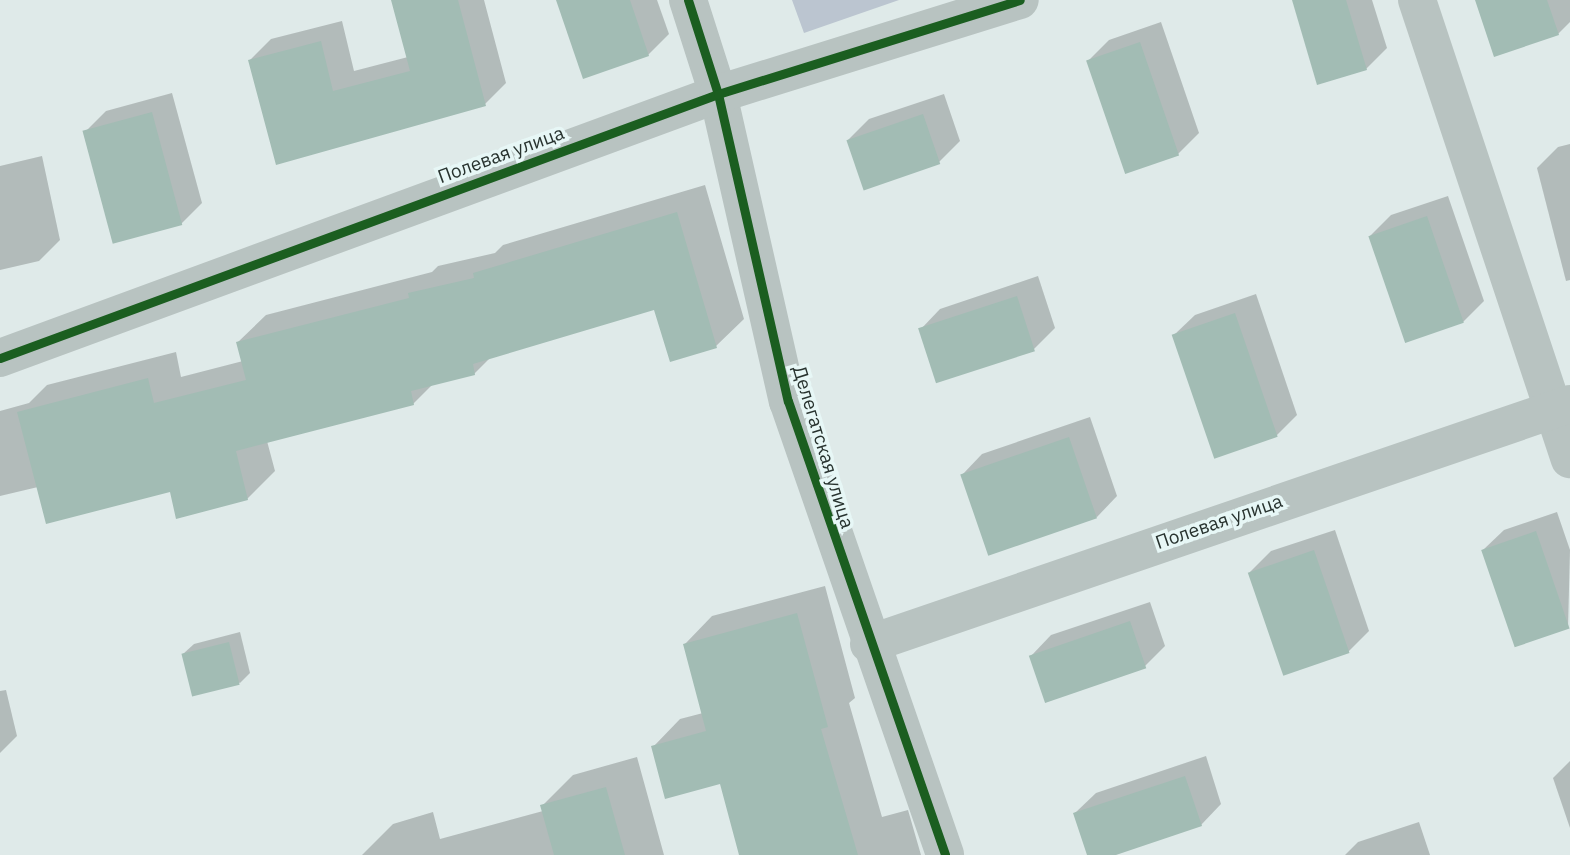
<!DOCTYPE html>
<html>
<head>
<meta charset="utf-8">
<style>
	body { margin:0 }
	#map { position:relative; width:1570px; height:855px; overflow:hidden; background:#dfeae9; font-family:"IBM Plex Sans",sans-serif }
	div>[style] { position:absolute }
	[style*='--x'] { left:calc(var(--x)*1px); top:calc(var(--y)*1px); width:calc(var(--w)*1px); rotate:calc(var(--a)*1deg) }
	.green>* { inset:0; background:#bbc5d0 }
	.shadow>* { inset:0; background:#0003 }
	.building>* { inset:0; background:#a2bcb4; transform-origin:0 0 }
	.minor>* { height:38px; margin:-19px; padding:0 19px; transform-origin:19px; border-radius:19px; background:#b8c3c1 }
	.cycleway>* { height:9px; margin:-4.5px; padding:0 4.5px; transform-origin:4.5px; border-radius:4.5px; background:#1b5e20 }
	span { translate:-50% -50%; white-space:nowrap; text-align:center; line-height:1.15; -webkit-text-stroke:7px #e7f7f6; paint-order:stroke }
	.street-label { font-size:19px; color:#28332f }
</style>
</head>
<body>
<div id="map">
	<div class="green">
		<div style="clip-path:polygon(792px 0,899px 0,804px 33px)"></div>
	</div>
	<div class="shadow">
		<div style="clip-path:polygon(398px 0,484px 0,506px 83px,485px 104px,277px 163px,250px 60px,271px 39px,342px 21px,354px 71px,408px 57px)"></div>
		<div style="clip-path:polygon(558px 0,657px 0,669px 34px,648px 55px)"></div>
		<div style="clip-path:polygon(1294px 0,1372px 0,1387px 48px,1366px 69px)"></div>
		<div style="clip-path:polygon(1477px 0,1570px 0,1570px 22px,1558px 34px)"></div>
		<div style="clip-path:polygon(1161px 22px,1199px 133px,1178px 154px,1088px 61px,1109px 40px)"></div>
		<div style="clip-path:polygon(172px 93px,202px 203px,181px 224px,85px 132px,106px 111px)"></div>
		<div style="clip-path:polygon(944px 94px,960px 141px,939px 162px,848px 140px,869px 119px)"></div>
		<div style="clip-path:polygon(1570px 144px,1570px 280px,1566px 281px,1537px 168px,1558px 147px)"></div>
		<div style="clip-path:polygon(42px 156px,60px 240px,39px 261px,0 270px,0 166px)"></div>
		<div style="clip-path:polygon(705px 185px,744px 319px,716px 346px,656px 308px,491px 357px,474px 374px,434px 383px,413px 404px,267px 441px,275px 471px,247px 499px,171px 490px,38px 487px,0 496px,0 411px,29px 403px,47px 385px,176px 352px,181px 377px,243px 361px,238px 342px,266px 315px,432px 272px,438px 266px,495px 253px,503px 245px)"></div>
		<div style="clip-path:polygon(1448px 196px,1484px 301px,1463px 322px,1370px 236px,1391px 215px)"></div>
		<div style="clip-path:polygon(1038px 276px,1055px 328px,1034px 349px,937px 382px,920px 330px,940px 309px)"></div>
		<div style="clip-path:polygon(1256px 294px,1297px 415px,1276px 436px,1174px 335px,1195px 315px)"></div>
		<div style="clip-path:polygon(1090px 417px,1117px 496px,1097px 517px,962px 475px,982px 454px)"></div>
		<div style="clip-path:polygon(1557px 512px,1570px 550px,1568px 628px,1483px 550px,1504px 530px)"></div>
		<div style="clip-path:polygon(1335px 530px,1369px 631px,1348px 652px,1250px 572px,1271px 551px)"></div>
		<div style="clip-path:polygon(825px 586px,855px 698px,849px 703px,882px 817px,908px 810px,921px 855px,741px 855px,722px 782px,653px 747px,680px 719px,703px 713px,685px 644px,712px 616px)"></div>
		<div style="clip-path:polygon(1150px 602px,1165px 646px,1145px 666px,1031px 656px,1051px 635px)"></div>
		<div style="clip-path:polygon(240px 632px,250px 673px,240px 683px,183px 654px,194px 644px)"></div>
		<div style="clip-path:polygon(6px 690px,17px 736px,0 753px,0 691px)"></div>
		<div style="clip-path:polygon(1206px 756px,1221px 804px,1201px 825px,1111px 855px,1089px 855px,1075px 813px,1096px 793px)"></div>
		<div style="clip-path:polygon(637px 757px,664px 855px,362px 855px,393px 824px,433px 812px,440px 839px,543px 811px,542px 806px,573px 775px)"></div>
		<div style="clip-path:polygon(1570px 761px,1570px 828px,1553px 778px)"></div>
		<div style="clip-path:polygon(1419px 822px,1430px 855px,1345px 855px,1358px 842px)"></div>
	</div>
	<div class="building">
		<div style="clip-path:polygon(391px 0,458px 0,486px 106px,276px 165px,248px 60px,321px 41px,333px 91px,410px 71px)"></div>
		<div style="clip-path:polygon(556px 0,630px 0,649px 56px,583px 79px)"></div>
		<div style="clip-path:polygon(1292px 0,1346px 0,1367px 70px,1317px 85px)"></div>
		<div style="clip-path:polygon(1475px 0,1547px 0,1559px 35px,1494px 57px)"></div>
		<div style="left:1140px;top:42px;width:120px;height:57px;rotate:71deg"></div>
		<div style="left:152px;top:112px;width:117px;height:72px;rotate:75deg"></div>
		<div style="left:923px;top:114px;width:53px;height:81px;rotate:71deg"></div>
		<div style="clip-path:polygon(677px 212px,717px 348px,670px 362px,654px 310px,473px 364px,475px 375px,411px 391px,414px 405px,236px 451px,248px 500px,176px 519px,170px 492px,46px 524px,17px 412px,148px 378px,154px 403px,246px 380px,236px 342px,409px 298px,408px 293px,474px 278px,473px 273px)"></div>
		<div style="left:1427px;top:216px;width:113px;height:62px;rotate:71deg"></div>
		<div style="left:1017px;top:296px;width:58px;height:104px;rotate:72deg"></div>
		<div style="left:1235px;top:313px;width:131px;height:67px;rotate:71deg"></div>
		<div style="left:1069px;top:437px;width:86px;height:115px;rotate:71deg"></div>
		<div style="left:1536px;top:531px;width:103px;height:58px;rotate:71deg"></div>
		<div style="left:1314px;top:550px;width:109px;height:70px;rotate:71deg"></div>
		<div style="clip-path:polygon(797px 613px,828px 727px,821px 729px,858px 855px,739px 855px,720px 784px,665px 799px,651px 746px,706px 731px,683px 644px)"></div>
		<div style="left:1130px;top:621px;width:50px;height:107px;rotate:71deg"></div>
		<div style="left:229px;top:642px;width:44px;height:49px;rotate:76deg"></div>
		<div style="clip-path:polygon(1185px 776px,1202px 826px,1116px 855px,1087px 855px,1073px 813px)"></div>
		<div style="clip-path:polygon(606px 787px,625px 855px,554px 855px,540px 805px)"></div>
	</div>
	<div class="minor">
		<div style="--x:688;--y:0;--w:99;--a:72.3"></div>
		<div style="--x:718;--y:94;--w:315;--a:77.2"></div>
		<div style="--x:788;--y:401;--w:480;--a:70.9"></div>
		<div style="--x:1417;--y:0;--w:484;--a:71.6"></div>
		<div style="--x:0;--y:358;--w:765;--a:-20.19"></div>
		<div style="--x:718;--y:94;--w:316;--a:-17.3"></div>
		<div style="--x:869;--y:644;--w:741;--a:-18.9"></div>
	</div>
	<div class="cycleway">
		<div style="--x:688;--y:0;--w:99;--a:72.3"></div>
		<div style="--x:718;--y:94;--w:315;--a:77.2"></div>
		<div style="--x:788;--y:401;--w:480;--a:70.9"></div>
		<div style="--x:0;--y:358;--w:765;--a:-20.19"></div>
		<div style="--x:718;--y:94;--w:316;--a:-17.3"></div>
	</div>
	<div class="street-label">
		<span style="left:501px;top:155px;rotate:-20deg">Полевая улица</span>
		<span style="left:823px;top:447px;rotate:73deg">Делегатская улица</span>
		<span style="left:1219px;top:522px;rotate:-19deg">Полевая улица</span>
	</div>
</div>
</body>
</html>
